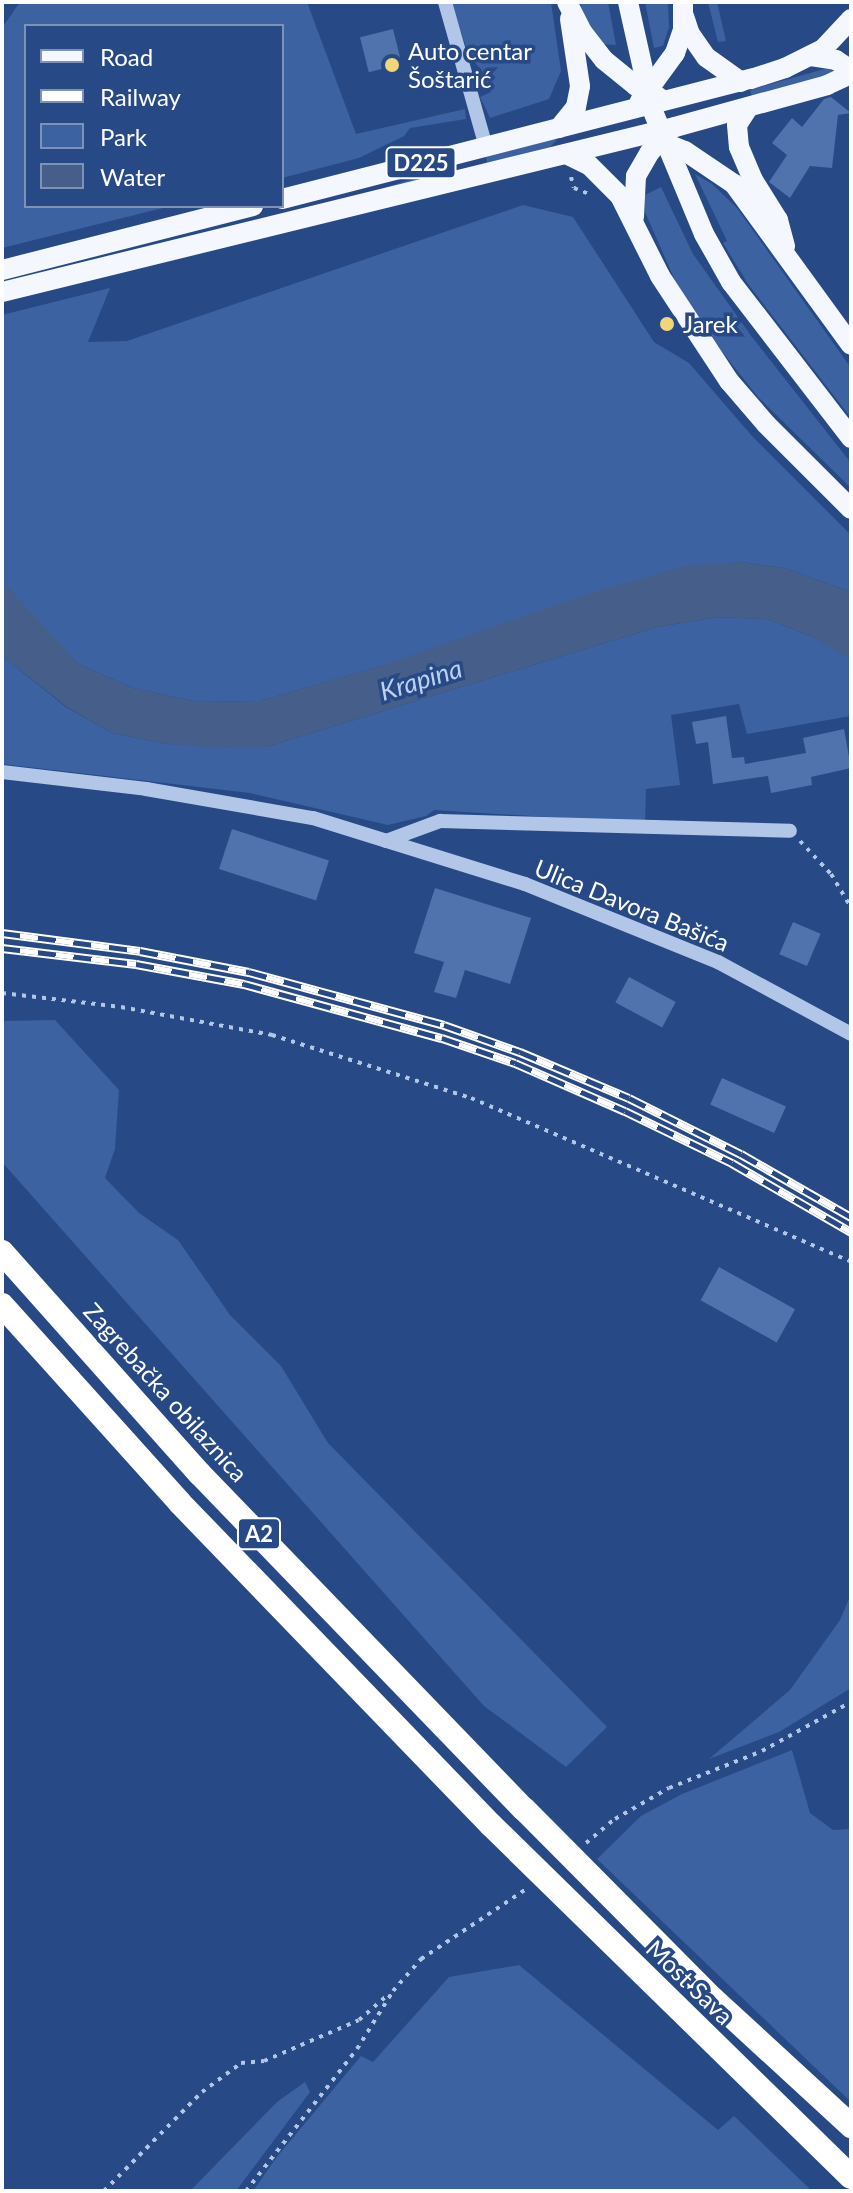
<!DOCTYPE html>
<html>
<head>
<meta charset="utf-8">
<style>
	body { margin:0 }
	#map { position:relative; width:853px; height:2193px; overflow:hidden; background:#274986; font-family:Lato,sans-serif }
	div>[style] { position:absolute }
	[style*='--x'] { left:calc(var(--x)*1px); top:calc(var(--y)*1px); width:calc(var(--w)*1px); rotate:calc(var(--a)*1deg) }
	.green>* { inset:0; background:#3c62a2; transform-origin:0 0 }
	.water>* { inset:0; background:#465e8a }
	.building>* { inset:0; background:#5072ad; transform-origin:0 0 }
	.path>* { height:4px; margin-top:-2px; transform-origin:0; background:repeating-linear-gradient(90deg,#b2c6e8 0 4px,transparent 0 10px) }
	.minor>* { height:14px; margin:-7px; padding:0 7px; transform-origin:7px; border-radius:7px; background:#b2c6e8 }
	.major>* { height:20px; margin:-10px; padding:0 10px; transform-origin:10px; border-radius:10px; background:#f4f7fe }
	.highway>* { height:24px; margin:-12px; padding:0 12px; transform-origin:12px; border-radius:12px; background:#fff }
	.rail>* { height:9px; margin-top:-4.5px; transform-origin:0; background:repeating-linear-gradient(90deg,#274986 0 18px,#fff 0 36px); box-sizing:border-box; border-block:2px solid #fff }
	.major-bridge>* { height:20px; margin:-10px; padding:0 10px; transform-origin:10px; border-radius:10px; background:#f4f7fe }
	.highway-bridge>* { height:24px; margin:-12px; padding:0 12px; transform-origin:12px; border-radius:12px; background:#fff }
	.dots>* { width:22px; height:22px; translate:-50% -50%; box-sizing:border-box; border:4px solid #274986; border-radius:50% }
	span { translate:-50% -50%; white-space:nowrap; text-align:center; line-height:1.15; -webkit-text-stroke:7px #274986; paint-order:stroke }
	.shield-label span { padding:2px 6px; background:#274986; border:2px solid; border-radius:6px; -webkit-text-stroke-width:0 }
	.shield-label { font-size:22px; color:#fff; font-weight:700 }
	.poi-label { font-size:24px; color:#fff }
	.left { translate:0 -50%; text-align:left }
	.street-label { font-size:24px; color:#fff }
	.water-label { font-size:26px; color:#bdd0ef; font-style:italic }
	.frame { position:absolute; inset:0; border:4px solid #fff; pointer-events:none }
	.legend { position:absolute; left:24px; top:24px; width:260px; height:184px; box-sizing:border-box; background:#274986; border:2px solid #7d92b6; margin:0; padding:10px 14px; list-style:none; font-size:24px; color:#fff }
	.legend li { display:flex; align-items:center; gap:16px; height:40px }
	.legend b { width:40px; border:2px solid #7d92b6 }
</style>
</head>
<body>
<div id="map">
	<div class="green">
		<div style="clip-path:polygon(20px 2px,307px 2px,356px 134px,465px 109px,466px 119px,410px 128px,404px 136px,359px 158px,282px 178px,282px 26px,26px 26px,26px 206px,171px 206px,2px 248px,2px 28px)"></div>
		<div style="clip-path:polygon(452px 2px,551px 2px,561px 71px,549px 99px,490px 118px,480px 97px,491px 92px,480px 68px,469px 57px)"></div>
		<div style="clip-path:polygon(580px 2px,608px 2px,616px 45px,599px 44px,583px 15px)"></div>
		<div style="clip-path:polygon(645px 2px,668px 2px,669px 27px,663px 46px,654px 48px)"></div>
		<div style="clip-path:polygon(708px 2px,717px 2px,726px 41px,718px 42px)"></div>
		<div style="clip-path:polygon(828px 68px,834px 71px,829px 75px,752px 97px,750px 90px)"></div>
		<div style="clip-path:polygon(554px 139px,557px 140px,550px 147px,487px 163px,486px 156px)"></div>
		<div style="left:455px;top:165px;width:6px;height:94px;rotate:72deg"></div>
		<div style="clip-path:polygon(695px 174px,712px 184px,737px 208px,851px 368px,851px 418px,748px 284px,723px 243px,727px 241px)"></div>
		<div style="clip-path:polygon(661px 187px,693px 254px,752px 337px,851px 463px,851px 488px,758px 397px,712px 339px,677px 285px,645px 212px,645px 195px)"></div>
		<div style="clip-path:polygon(523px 205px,573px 217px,654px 342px,689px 363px,752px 436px,851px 535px,851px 592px,785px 568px,740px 562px,260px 701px,198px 702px,133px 688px,79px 664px,5px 588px,2px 581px,2px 315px,110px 288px,88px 342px,127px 341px)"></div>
		<div style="clip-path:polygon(718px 617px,767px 619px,815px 638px,847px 656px,851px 660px,851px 716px,747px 734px,739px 704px,671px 715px,680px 785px,646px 789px,645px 823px,434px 810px,426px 816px,388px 825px,250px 793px,2px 764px,2px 656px,66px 707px,112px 733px,168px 744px,266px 747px,657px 627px)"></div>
		<div style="clip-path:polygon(55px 1020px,119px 1090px,115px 1149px,105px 1178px,139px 1213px,178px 1240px,230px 1315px,281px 1366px,328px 1443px,607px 1727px,566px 1767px,484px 1706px,2px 1162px,2px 1021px)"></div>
		<div style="clip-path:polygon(851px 1594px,851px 1688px,779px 1732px,709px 1759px,790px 1690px,840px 1620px)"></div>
		<div style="clip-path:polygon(792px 1750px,810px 1813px,833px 1830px,851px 1829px,851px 2102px,597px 1859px,641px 1816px,682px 1794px)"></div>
		<div style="clip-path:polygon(519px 1965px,718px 2130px,734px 2116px,812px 2191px,253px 2191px,276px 2158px,361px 2056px,373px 2062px,449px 1977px)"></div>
		<div style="clip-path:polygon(305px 2082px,310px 2092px,236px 2191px,190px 2191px,277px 2102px)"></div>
	</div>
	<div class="water">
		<div style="clip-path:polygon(740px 562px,785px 568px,851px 592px,851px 660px,815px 638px,767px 619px,718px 617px,657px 627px,266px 747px,220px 748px,168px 744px,112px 733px,67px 707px,2px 656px,2px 581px,79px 664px,133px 688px,198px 702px,260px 701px,380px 666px,597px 591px,685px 566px)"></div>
	</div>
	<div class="building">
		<div style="left:393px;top:29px;width:36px;height:34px;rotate:76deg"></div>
		<div style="clip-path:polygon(831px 97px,851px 113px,838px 115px,832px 168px,810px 166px,790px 198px,769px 182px,787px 155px,772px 143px,792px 118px,802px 127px,824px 99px)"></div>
		<div style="clip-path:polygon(726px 716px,732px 758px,744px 757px,745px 764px,806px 753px,803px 738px,844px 729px,851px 768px,811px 777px,812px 785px,771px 793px,768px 776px,713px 784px,708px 742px,696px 744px,692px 722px)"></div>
		<div style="left:232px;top:829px;width:102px;height:42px;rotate:18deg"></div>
		<div style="clip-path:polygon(435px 888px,531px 918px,510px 984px,465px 970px,456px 998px,434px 992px,444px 962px,414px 953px)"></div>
		<div style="left:793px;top:922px;width:30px;height:35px;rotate:23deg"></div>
		<div style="left:629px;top:977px;width:53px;height:29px;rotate:28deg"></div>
		<div style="left:722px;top:1078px;width:70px;height:29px;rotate:24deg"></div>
		<div style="left:719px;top:1267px;width:87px;height:38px;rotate:29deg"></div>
	</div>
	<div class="path">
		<div style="--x:571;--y:177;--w:11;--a:75"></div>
		<div style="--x:574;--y:188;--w:16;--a:22"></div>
		<div style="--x:800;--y:841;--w:45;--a:46.8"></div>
		<div style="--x:831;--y:874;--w:39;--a:59"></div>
		<div style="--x:2;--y:993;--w:120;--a:6.7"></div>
		<div style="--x:121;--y:1007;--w:154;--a:10.5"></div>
		<div style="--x:272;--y:1035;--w:209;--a:17.6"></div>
		<div style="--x:471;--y:1098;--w:414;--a:23.3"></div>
		<div style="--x:586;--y:1843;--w:38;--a:-40"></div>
		<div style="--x:615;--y:1819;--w:62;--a:-29.9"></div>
		<div style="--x:669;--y:1788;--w:100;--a:-21.7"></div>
		<div style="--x:762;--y:1751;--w:102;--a:-28.8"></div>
		<div style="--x:104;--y:2191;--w:139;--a:-45.3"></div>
		<div style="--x:202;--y:2092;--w:49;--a:-36.6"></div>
		<div style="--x:241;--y:2063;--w:23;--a:-5"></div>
		<div style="--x:264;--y:2061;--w:103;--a:-23.3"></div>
		<div style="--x:359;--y:2020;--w:38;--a:-41"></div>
		<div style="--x:246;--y:2191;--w:180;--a:-52"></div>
		<div style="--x:357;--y:2049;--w:68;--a:-58.2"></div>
		<div style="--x:393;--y:1991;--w:43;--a:-48.8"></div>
		<div style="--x:421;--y:1959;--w:128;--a:-33.6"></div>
	</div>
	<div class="minor">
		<div style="--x:445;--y:2;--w:151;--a:74.2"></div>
		<div style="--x:2;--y:772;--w:145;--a:6.7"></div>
		<div style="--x:146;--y:789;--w:169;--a:9.9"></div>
		<div style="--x:313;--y:818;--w:222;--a:17.3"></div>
		<div style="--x:525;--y:884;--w:208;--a:22"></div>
		<div style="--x:718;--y:962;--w:151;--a:28.4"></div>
		<div style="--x:386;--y:841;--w:58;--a:-20.3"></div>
		<div style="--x:440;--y:821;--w:350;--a:1.6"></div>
	</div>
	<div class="major">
		<div style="--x:567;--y:2;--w:35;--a:63"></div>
		<div style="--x:583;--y:33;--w:34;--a:52"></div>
		<div style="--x:604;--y:60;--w:41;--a:39.1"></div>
		<div style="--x:636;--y:86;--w:25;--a:26"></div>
		<div style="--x:684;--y:16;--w:19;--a:72"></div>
		<div style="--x:690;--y:34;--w:28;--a:55"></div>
		<div style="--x:706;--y:57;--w:43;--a:35.5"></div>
		<div style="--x:811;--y:56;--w:25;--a:9"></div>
		<div style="--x:836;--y:60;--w:18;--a:34"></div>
		<div style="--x:640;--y:101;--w:59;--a:-53.9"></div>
		<div style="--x:675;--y:53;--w:24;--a:-71"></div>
		<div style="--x:683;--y:30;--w:28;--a:-90"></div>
		<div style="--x:748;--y:108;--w:20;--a:123"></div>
		<div style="--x:737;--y:125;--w:22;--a:85"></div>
		<div style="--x:739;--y:147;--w:36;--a:67"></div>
		<div style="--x:753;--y:180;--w:47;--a:58"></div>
		<div style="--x:778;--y:220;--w:27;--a:75"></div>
		<div style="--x:559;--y:128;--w:27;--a:-51"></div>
		<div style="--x:576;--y:107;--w:21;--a:-79"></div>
		<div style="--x:580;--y:86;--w:68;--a:-98.5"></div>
		<div style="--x:655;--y:139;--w:32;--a:22"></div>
		<div style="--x:685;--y:151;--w:59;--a:34"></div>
		<div style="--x:734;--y:184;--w:199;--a:54"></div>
		<div style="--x:566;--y:154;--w:25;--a:26"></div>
		<div style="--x:589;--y:165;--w:44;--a:45"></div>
		<div style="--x:620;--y:196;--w:89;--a:63.4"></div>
		<div style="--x:660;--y:276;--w:126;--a:56.7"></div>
		<div style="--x:729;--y:381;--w:57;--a:49.3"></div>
		<div style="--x:766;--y:424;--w:120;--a:45"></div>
		<div style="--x:282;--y:199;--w:484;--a:-14.4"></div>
		<div style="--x:751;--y:79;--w:36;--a:-18"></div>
		<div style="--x:785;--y:68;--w:42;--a:-26.6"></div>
		<div style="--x:823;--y:49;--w:41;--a:-47"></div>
		<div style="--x:634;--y:217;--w:41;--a:-87.2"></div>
		<div style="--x:636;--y:176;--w:28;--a:-60"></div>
		<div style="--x:650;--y:152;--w:26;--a:-47"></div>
		<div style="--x:704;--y:234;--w:55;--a:60.6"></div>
		<div style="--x:731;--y:282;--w:197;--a:52.4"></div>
		<div style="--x:2;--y:270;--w:259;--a:-14.3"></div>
		<div style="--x:2;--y:292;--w:693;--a:-13.78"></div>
		<div style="--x:675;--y:127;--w:158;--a:-15.4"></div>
		<div style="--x:827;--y:85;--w:26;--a:-25"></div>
	</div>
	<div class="highway">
		<div style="--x:2;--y:1252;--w:297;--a:48.3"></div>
		<div style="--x:200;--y:1474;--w:466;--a:46"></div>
		<div style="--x:2;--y:1305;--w:266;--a:48"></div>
		<div style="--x:180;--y:1503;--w:448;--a:46"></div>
	</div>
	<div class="rail">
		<div style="--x:2;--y:933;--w:139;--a:7.4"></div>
		<div style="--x:140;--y:951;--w:111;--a:10.9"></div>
		<div style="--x:249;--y:972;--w:202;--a:15.2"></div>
		<div style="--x:444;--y:1025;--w:81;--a:19.6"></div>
		<div style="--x:520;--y:1052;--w:118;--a:22.9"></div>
		<div style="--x:629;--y:1098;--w:125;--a:26.6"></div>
		<div style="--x:741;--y:1154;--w:127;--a:29.8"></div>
		<div style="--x:2;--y:948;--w:135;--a:6.8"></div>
		<div style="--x:136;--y:964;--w:110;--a:10.5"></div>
		<div style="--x:244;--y:984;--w:205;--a:15.3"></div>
		<div style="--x:442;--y:1038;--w:77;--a:18.9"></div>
		<div style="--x:515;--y:1063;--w:120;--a:23.6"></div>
		<div style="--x:625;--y:1111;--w:119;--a:25.9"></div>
		<div style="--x:732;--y:1163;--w:138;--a:30.1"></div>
	</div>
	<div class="major-bridge">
		<div style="--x:628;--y:2;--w:110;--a:77.4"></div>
		<div style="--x:652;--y:109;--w:135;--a:67.4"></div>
	</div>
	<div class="highway-bridge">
		<div style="--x:524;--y:1809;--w:268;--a:45.2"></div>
		<div style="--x:713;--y:1999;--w:188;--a:42.6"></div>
		<div style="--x:491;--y:1825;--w:503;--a:44.36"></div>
	</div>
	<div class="dots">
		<div style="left:392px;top:65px;background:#f0d677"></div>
		<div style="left:667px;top:324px;background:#f0d677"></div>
	</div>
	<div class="shield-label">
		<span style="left:421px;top:163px">D225</span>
		<span style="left:259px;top:1534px">A2</span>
	</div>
	<div class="poi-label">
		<span class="left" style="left:408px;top:65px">Auto centar<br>Šoštarić</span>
		<span class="left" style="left:683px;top:324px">Jarek</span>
	</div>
	<div class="street-label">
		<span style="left:632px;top:905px;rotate:22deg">Ulica Davora Bašića</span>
		<span style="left:166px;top:1392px;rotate:48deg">Zagrebačka obilaznica</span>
		<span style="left:690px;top:1982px;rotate:44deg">Most Sava</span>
	</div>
	<div class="water-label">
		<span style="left:421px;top:680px;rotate:-17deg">Krapina</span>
	</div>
	<div class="frame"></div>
	<ul class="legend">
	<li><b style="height:10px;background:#f4f7fe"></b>Road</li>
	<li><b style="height:10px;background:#fff"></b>Railway</li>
	<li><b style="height:22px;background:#3c62a2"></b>Park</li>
	<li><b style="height:22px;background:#465e8a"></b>Water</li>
	</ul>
</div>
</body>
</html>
